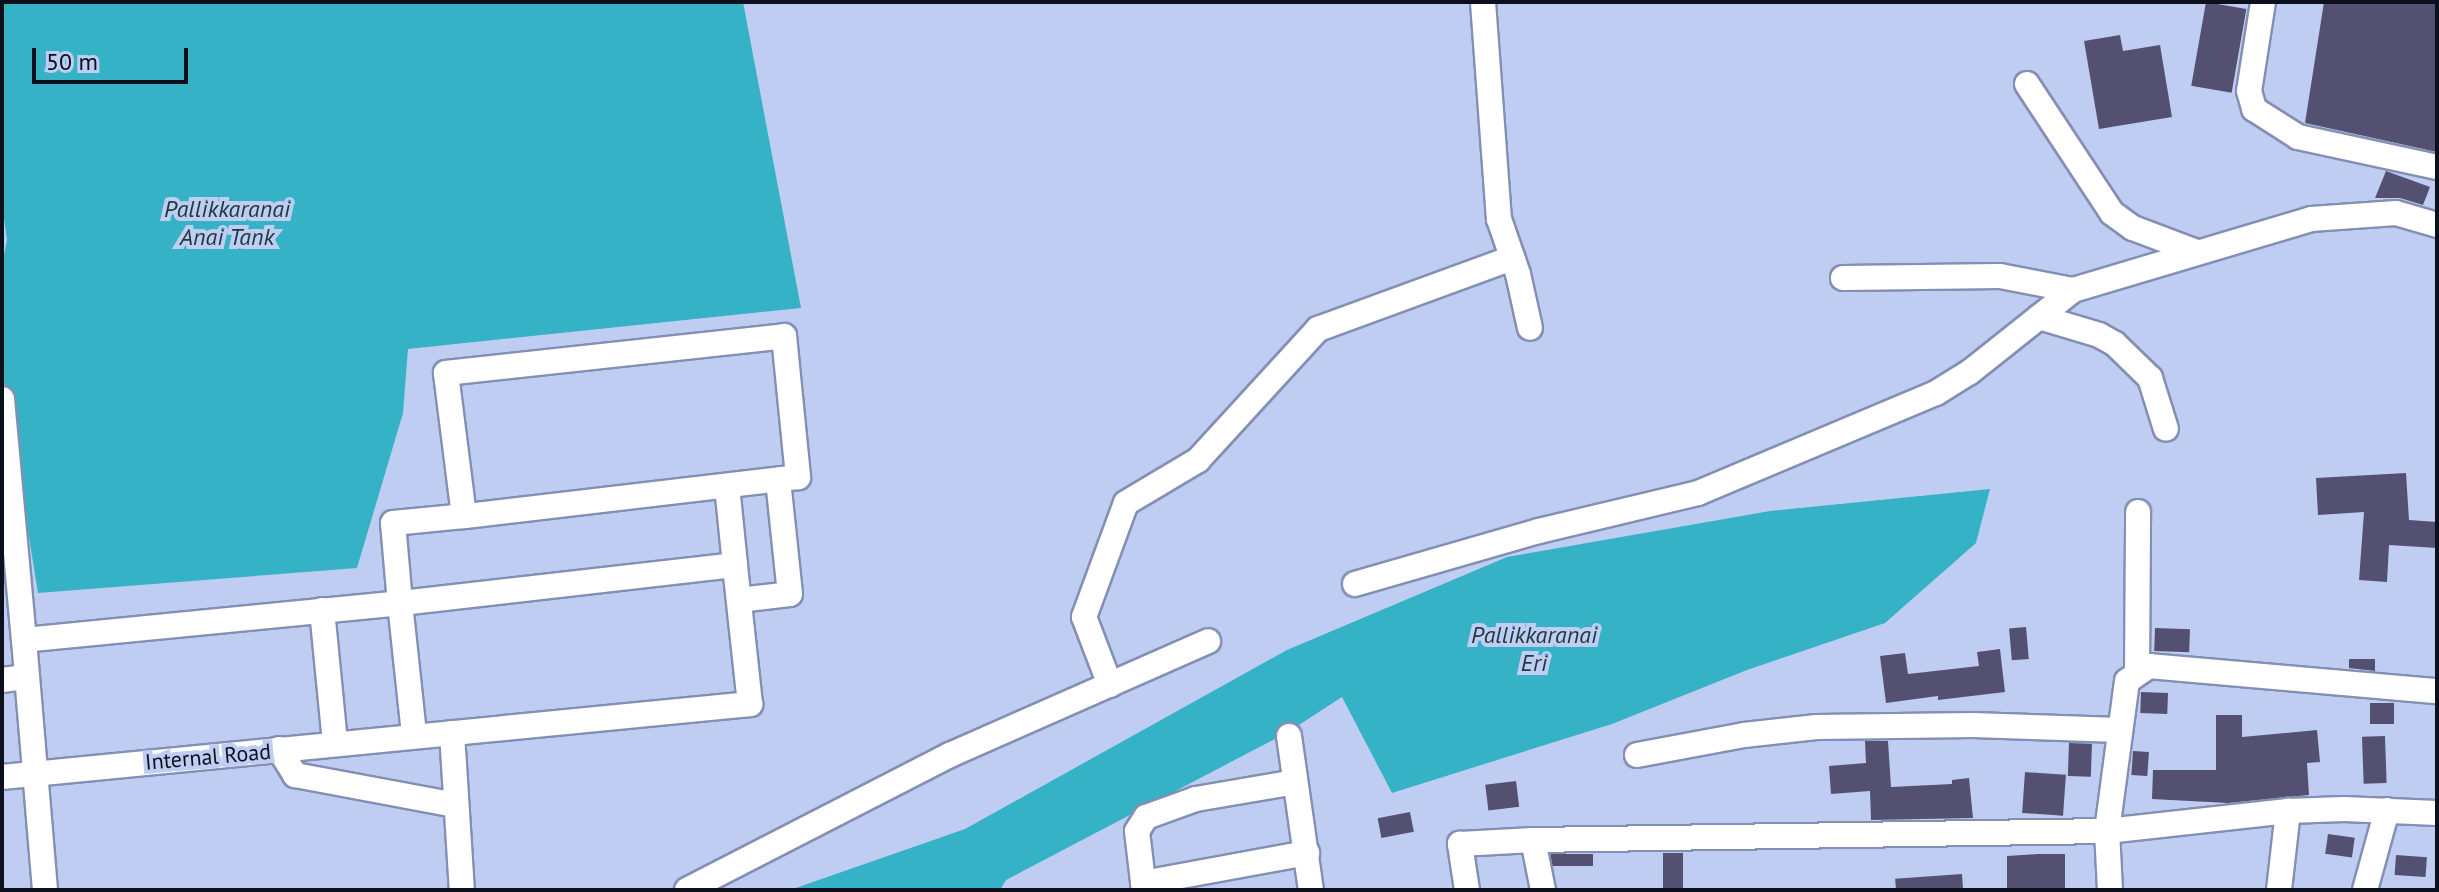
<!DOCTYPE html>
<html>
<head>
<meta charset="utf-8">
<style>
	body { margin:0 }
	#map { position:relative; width:2439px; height:892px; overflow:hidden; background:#c0cdf3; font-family:"PT Sans",sans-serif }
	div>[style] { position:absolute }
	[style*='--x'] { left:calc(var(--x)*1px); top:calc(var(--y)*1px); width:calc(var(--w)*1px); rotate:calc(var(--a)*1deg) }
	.water>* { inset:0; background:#35b2c6 }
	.building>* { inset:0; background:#545071; transform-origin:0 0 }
	.roads { filter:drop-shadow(2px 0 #838fb3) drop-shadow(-2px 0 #838fb3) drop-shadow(0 2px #838fb3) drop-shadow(0 -2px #838fb3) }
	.minor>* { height:24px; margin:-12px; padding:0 12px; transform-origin:12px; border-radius:12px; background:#fff }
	span { translate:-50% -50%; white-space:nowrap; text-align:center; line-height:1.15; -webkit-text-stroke:8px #c0cdf3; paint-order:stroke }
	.street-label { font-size:22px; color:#0c101d }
	.water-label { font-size:24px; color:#1e393d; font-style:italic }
	.frame { position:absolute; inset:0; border:4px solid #0c101d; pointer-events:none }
	.scale { position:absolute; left:32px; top:48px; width:156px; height:36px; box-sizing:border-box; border:4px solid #0c101d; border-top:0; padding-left:10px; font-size:24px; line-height:28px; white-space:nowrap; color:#0c101d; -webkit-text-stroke:6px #c0cdf3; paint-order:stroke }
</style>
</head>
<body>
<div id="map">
	<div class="water">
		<div style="clip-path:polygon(2px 2px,743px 2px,801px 308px,408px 349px,403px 413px,357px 568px,38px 593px,2px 369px,2px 265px,7px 240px,2px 204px)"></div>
		<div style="clip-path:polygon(1990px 489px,1976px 543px,1885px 623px,1747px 670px,1612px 724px,1392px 793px,1342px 697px,1288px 732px,1006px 880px,1000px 890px,790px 890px,965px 829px,1287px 650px,1507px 557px,1770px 511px)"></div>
	</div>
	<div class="building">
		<div style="left:2206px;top:2px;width:41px;height:85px;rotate:10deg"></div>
		<div style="clip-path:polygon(2324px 2px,2437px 2px,2437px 152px,2305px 123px)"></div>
		<div style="clip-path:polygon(2120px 35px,2123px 51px,2160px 45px,2172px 117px,2099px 129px,2084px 41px)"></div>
		<div style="clip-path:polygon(2386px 171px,2430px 187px,2423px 205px,2400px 198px,2375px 198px)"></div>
		<div style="clip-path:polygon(2406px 473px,2409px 520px,2437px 522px,2437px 548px,2389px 545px,2387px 582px,2359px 580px,2364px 512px,2318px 515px,2316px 478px)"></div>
		<div style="left:2026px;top:627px;width:32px;height:17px;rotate:85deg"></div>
		<div style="left:2155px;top:628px;width:35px;height:23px;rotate:2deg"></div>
		<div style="clip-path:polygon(2000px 649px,2005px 692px,1938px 700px,1938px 696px,1886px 703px,1880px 656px,1905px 653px,1908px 674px,1979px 666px,1977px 652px)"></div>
		<div style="clip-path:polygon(2349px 659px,2375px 659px,2375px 671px,2349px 668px)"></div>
		<div style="left:2141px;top:692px;width:27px;height:21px;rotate:2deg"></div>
		<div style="left:2370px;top:703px;width:24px;height:21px"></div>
		<div style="clip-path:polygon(2216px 715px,2242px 715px,2242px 737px,2317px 730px,2320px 762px,2307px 763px,2309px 795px,2228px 803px,2152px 799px,2153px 770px,2216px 770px)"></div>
		<div style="left:2385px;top:736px;width:47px;height:23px;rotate:88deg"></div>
		<div style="clip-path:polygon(1865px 741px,1888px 741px,1891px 787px,1952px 784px,1952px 780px,1969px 778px,1973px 818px,1871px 820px,1870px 791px,1831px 794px,1829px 766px,1866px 763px)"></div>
		<div style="left:2069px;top:743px;width:23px;height:33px;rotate:2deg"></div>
		<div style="left:2133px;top:751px;width:16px;height:24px;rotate:4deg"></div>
		<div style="left:2025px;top:772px;width:41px;height:41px;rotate:4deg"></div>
		<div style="left:1516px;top:781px;width:26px;height:31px;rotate:83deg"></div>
		<div style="left:1410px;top:812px;width:20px;height:33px;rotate:79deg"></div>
		<div style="left:2328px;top:834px;width:27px;height:20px;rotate:8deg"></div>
		<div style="left:1663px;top:853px;width:20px;height:37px"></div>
		<div style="left:1593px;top:854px;width:12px;height:42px;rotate:90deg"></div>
		<div style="clip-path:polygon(2038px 854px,2065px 854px,2065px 890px,2007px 890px,2007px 856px)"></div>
		<div style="left:2396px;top:855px;width:31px;height:20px;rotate:4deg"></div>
		<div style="left:1962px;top:874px;width:16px;height:67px;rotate:86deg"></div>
	</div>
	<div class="roads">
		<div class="minor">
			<div style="--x:1483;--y:2;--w:218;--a:85.8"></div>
			<div style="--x:1499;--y:219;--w:58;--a:70.9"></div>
			<div style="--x:1518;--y:274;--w:55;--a:77.5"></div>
			<div style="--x:2263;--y:2;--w:90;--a:98.9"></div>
			<div style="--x:2249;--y:91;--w:19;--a:74"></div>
			<div style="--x:2254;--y:109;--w:52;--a:32.5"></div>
			<div style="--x:2298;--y:137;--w:142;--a:12.2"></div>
			<div style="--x:2027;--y:84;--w:154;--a:56.6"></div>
			<div style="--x:2112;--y:213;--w:26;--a:36"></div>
			<div style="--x:2133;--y:228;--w:68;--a:20.6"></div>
			<div style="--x:1843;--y:278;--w:157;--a:-0.7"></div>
			<div style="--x:2000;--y:276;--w:74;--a:10.9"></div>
			<div style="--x:2073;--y:290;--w:248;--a:-16.6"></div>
			<div style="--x:2311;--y:219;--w:85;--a:-4"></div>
			<div style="--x:2396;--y:213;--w:43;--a:16.3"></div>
			<div style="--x:2039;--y:317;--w:63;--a:16.7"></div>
			<div style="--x:2099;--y:335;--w:18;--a:29"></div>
			<div style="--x:2115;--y:344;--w:49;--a:44.2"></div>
			<div style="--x:2150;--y:378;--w:53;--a:72.6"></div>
			<div style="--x:2;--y:399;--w:242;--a:84.8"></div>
			<div style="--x:24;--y:640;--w:378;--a:-5.6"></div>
			<div style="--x:400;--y:603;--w:133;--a:83.9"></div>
			<div style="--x:727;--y:486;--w:79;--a:84.2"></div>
			<div style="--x:1355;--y:584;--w:191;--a:-16.1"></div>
			<div style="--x:1539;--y:531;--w:163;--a:-13.4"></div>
			<div style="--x:1698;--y:493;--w:258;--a:-22.8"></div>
			<div style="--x:1936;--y:393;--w:40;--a:-32"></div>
			<div style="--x:1970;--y:372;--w:132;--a:-38.5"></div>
			<div style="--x:739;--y:600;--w:51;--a:-6.7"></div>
			<div style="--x:790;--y:594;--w:115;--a:-96"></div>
			<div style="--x:322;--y:610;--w:134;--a:84.4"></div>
			<div style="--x:24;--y:640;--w:251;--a:85.2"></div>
			<div style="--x:2137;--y:671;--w:159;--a:-89.6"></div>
			<div style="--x:2;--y:680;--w:25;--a:-7"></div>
			<div style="--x:1110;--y:685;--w:73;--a:-110.9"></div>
			<div style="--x:1084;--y:617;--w:121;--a:-69.8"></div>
			<div style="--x:1126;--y:503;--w:84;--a:-30.8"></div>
			<div style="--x:1198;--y:460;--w:178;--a:-47.5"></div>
			<div style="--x:1318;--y:329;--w:207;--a:-20.1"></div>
			<div style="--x:452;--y:733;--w:157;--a:86.4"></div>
			<div style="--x:1289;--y:736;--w:156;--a:81.9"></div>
			<div style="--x:279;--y:749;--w:31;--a:58"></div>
			<div style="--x:295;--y:775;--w:164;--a:10.6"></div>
			<div style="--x:1637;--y:755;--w:109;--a:-10.6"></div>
			<div style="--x:1744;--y:735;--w:73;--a:-6.3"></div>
			<div style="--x:1817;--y:727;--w:156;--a:-0.7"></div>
			<div style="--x:1973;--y:725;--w:146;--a:2"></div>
			<div style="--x:2;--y:777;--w:752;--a:-5.57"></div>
			<div style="--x:750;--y:704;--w:140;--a:-96.2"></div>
			<div style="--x:735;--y:565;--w:337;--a:173.5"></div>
			<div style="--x:400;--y:603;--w:80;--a:-95"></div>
			<div style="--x:393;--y:523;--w:71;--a:-5.6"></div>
			<div style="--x:464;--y:516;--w:144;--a:-97.2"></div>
			<div style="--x:446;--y:373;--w:340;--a:-6.2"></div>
			<div style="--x:784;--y:336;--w:142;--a:84.3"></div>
			<div style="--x:798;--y:477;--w:336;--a:173.3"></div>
			<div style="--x:1143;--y:883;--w:167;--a:-10.4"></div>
			<div style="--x:687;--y:890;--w:296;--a:-27.2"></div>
			<div style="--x:950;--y:755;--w:282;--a:-23.8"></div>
			<div style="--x:1144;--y:890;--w:59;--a:-96.8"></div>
			<div style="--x:1137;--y:831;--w:17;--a:-57"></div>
			<div style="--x:1146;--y:817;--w:53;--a:-19.8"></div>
			<div style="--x:1196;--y:799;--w:100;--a:-9.7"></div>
			<div style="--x:1467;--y:890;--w:47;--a:-98.7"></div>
			<div style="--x:1460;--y:844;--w:73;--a:-3.1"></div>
			<div style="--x:1543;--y:890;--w:51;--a:-101.3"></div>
			<div style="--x:1533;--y:840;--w:574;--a:-0.9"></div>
			<div style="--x:2107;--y:831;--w:151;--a:-82.4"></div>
			<div style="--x:2127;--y:681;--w:27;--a:-34"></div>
			<div style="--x:2149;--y:666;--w:289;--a:5"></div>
			<div style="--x:2110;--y:890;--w:59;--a:-92.9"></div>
			<div style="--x:2107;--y:831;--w:182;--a:-6.3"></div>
			<div style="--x:2288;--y:811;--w:56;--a:-2"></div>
			<div style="--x:2344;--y:809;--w:93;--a:2.5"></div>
			<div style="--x:2279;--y:890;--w:80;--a:-83.5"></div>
			<div style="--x:2365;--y:890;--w:83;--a:-74.6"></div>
		</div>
	</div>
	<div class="street-label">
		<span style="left:208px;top:757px;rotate:-5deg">Internal Road</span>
	</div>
	<div class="water-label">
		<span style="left:227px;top:223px">Pallikkaranai<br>Anai Tank</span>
		<span style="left:1534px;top:649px">Pallikkaranai<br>Eri</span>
	</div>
	<div class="frame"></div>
	<div class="scale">50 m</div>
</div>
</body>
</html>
